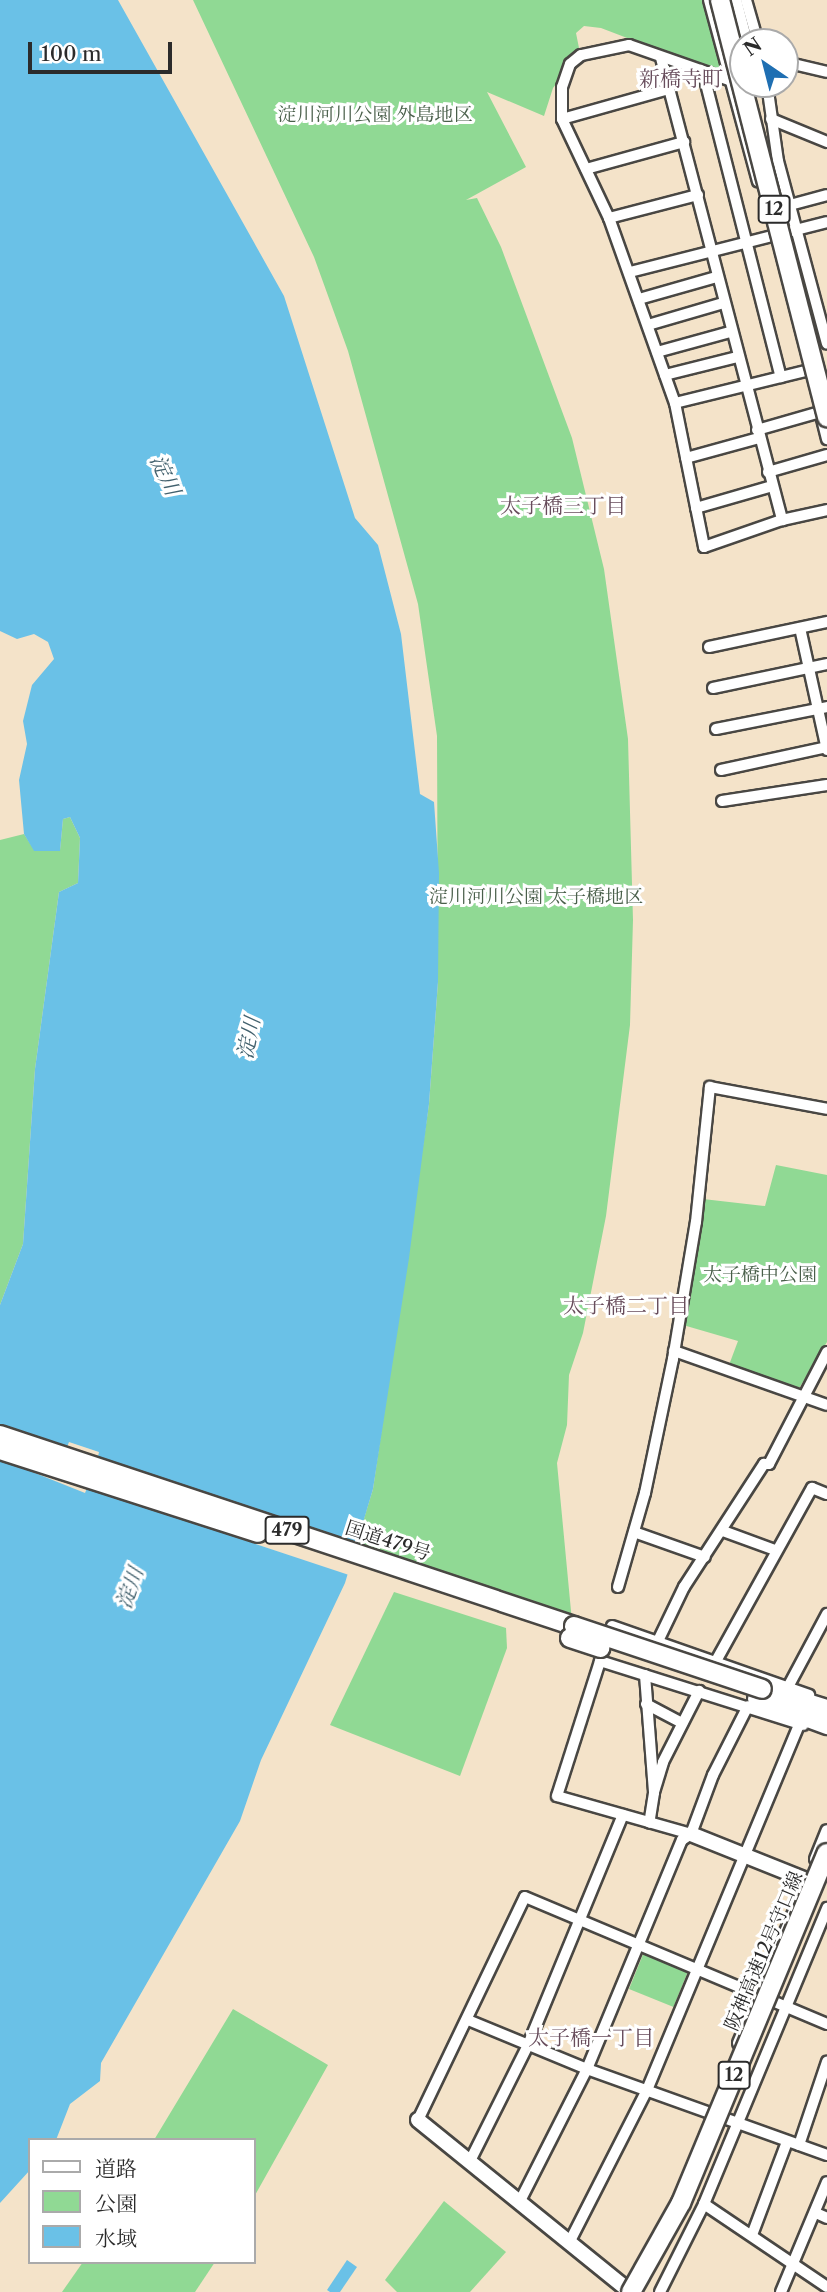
<!DOCTYPE html>
<html>
<head>
<meta charset="utf-8">
<style>
	body { margin:0 }
	#map { position:relative; width:827px; height:2292px; overflow:hidden; background:#f4e3c9; font-family:"Libre Caslon Text","Noto Serif JP",serif }
	div>[style] { position:absolute }
	[style*='--x'] { left:calc(var(--x)*1px); top:calc(var(--y)*1px); width:calc(var(--w)*1px); rotate:calc(var(--a)*1deg) }
	.green>* { inset:0; background:#90d994; transform-origin:0 0 }
	.water>* { inset:0; background:#6ac1e7 }
	.pier>* { inset:0; background:#f4e3c9 }
	.roads { filter:drop-shadow(2px 0 #494743) drop-shadow(-2px 0 #494743) drop-shadow(0 2px #494743) drop-shadow(0 -2px #494743) }
	.street>* { height:10px; margin:-5px; padding:0 5px; transform-origin:5px; border-radius:5px; background:#fff }
	.secondary>* { height:14px; margin:-7px; padding:0 7px; transform-origin:7px; border-radius:7px; background:#fff }
	.highway>* { height:18px; margin:-9px; padding:0 9px; transform-origin:9px; border-radius:9px; background:#fff }
	.bridges { filter:drop-shadow(2px 0 #494743) drop-shadow(-2px 0 #494743) drop-shadow(0 2px #494743) drop-shadow(0 -2px #494743) }
	.highway-bridge>* { height:18px; margin:-9px; padding:0 9px; transform-origin:9px; border-radius:9px; background:#fff }
	span { translate:-50% -50%; white-space:nowrap; text-align:center; line-height:1.15; -webkit-text-stroke:6px #fff; paint-order:stroke }
	.shield-label span { padding:2px 5px; background:#fff; border:2px solid; border-radius:5px; -webkit-text-stroke-width:0 }
	.shield-label { font-size:18px; color:#2b2b2b; font-weight:700 }
	.park-label { font-size:19px; color:#495f4a }
	.street-label { font-size:19px; color:#2b2b2b }
	.neighbourhood-label { font-size:21px; color:#684d5c }
	.water-label { font-size:21px; color:#41606d; font-style:italic }
	.legend { position:absolute; left:28px; top:2138px; width:228px; height:126px; box-sizing:border-box; background:#fff; border:2px solid #aaa; margin:0; padding:9px 12px; list-style:none; font-size:21px; color:#2b2b2b }
	.legend li { display:flex; align-items:center; gap:14px; height:35px }
	.legend b { width:35px; border:2px solid #aaa }
	.north { position:absolute; left:729px; top:28px; width:70px; height:70px; box-sizing:border-box; background:#fff; border:2px solid #aaa; border-radius:50%; rotate:325deg; font-size:19px; font-weight:700; line-height:28px; text-align:center; color:#2b2b2b }
	.north::after { content:''; display:block; margin:auto; width:24px; height:32px; background:#1f6fb2; clip-path:polygon(50% 0,100% 100%,50% 72%,0 100%) }
	.scale { position:absolute; left:28px; top:42px; width:144px; height:32px; box-sizing:border-box; border:4px solid #2b2b2b; border-top:0; padding-left:9px; font-size:21px; line-height:24px; white-space:nowrap; color:#2b2b2b; -webkit-text-stroke:5px #fff; paint-order:stroke }
</style>
</head>
<body>
<div id="map">
	<div class="green">
		<div style="clip-path:polygon(193px 0,702px 0,724px 75px,601px 28px,584px 26px,576px 33px,580px 53px,553px 88px,544px 116px,487px 92px,526px 167px,466px 200px,477px 198px,501px 247px,572px 438px,604px 569px,628px 739px,633px 920px,630px 1025px,606px 1216px,583px 1333px,569px 1375px,567px 1425px,557px 1463px,573px 1632px,352px 1558px,373px 1489px,429px 1104px,438px 982px,437px 736px,418px 604px,348px 351px,314px 257px)"></div>
		<div style="clip-path:polygon(70px 817px,80px 838px,78px 883px,59px 892px,35px 1069px,23px 1244px,0 1305px,0 840px,24px 834px,35px 851px,60px 850px,63px 819px)"></div>
		<div style="clip-path:polygon(776px 1165px,827px 1175px,827px 1342px,798px 1390px,729px 1365px,738px 1341px,683px 1325px,703px 1199px,765px 1206px)"></div>
		<div style="clip-path:polygon(394px 1592px,506px 1628px,507px 1648px,460px 1776px,330px 1725px)"></div>
		<div style="left:644px;top:1952px;width:48px;height:40px;rotate:22deg"></div>
		<div style="clip-path:polygon(233px 2009px,328px 2065px,254px 2197px,254px 2140px,154px 2140px)"></div>
		<div style="clip-path:polygon(444px 2201px,506px 2252px,470px 2292px,397px 2292px,385px 2280px)"></div>
		<div style="clip-path:polygon(83px 2262px,215px 2262px,195px 2292px,62px 2292px)"></div>
	</div>
	<div class="water">
		<div style="clip-path:polygon(0 0,118px 0,284px 296px,355px 518px,378px 545px,401px 634px,420px 794px,434px 802px,439px 873px,438px 982px,429px 1104px,409px 1258px,373px 1489px,345px 1583px,261px 1760px,240px 1821px,101px 2063px,100px 2081px,70px 2104px,56px 2140px,30px 2140px,30px 2170px,0 2203px,0 1305px,23px 1244px,35px 1069px,59px 892px,78px 883px,80px 838px,70px 817px,63px 819px,60px 851px,34px 851px,24px 834px,19px 780px,27px 744px,23px 721px,32px 685px,54px 659px,48px 642px,34px 634px,17px 639px,0 631px)"></div>
		<div style="clip-path:polygon(347px 2260px,357px 2267px,340px 2292px,330px 2292px,327px 2290px)"></div>
	</div>
	<div class="pier">
		<div style="clip-path:polygon(0 1425px,67px 1447px,69px 1442px,99px 1452px,98px 1457px,360px 1544px,349px 1581px,349px 1575px,87px 1488px,85px 1493px,0 1459px)"></div>
	</div>
	<div class="roads">
		<div class="street">
			<div style="--x:709;--y:0;--w:188;--a:74.9"></div>
			<div style="--x:746;--y:0;--w:44;--a:74.1"></div>
			<div style="--x:661;--y:58;--w:478;--a:75.3"></div>
			<div style="--x:785;--y:62;--w:43;--a:13.4"></div>
			<div style="--x:703;--y:72;--w:315;--a:75.7"></div>
			<div style="--x:729;--y:80;--w:106;--a:-160.7"></div>
			<div style="--x:629;--y:45;--w:49;--a:168.2"></div>
			<div style="--x:581;--y:55;--w:14;--a:141"></div>
			<div style="--x:570;--y:64;--w:24;--a:109"></div>
			<div style="--x:562;--y:87;--w:32;--a:90"></div>
			<div style="--x:562;--y:119;--w:110;--a:64.6"></div>
			<div style="--x:609;--y:218;--w:196;--a:70.4"></div>
			<div style="--x:675;--y:403;--w:147;--a:78.6"></div>
			<div style="--x:704;--y:547;--w:83;--a:-19.1"></div>
			<div style="--x:782;--y:520;--w:46;--a:-12.5"></div>
			<div style="--x:767;--y:84;--w:78;--a:81.9"></div>
			<div style="--x:778;--y:161;--w:189;--a:75"></div>
			<div style="--x:562;--y:119;--w:111;--a:-15.7"></div>
			<div style="--x:771;--y:119;--w:61;--a:22.3"></div>
			<div style="--x:586;--y:169;--w:102;--a:-15.4"></div>
			<div style="--x:790;--y:205;--w:38;--a:-15"></div>
			<div style="--x:609;--y:218;--w:92;--a:-14.5"></div>
			<div style="--x:630;--y:272;--w:203;--a:-14.2"></div>
			<div style="--x:639;--y:299;--w:80;--a:-15.9"></div>
			<div style="--x:648;--y:325;--w:78;--a:-16.3"></div>
			<div style="--x:657;--y:352;--w:76;--a:-15.3"></div>
			<div style="--x:665;--y:375;--w:74;--a:-14"></div>
			<div style="--x:675;--y:403;--w:138;--a:-13.8"></div>
			<div style="--x:821;--y:415;--w:25;--a:76"></div>
			<div style="--x:757;--y:430;--w:66;--a:-15.9"></div>
			<div style="--x:686;--y:458;--w:76;--a:-15.3"></div>
			<div style="--x:768;--y:472;--w:61;--a:-16.1"></div>
			<div style="--x:696;--y:508;--w:79;--a:-16.1"></div>
			<div style="--x:800;--y:628;--w:125;--a:77.5"></div>
			<div style="--x:709;--y:647;--w:121;--a:-12"></div>
			<div style="--x:713;--y:688;--w:116;--a:-11.9"></div>
			<div style="--x:716;--y:729;--w:113;--a:-11.2"></div>
			<div style="--x:721;--y:770;--w:108;--a:-12.2"></div>
			<div style="--x:722;--y:801;--w:106;--a:-8.7"></div>
			<div style="--x:674;--y:1351;--w:162;--a:19.4"></div>
			<div style="--x:723;--y:1531;--w:55;--a:20.1"></div>
			<div style="--x:634;--y:1532;--w:75;--a:19.4"></div>
			<div style="--x:618;--y:1587;--w:98;--a:-74"></div>
			<div style="--x:645;--y:1493;--w:137;--a:-78.2"></div>
			<div style="--x:673;--y:1359;--w:139;--a:-80.5"></div>
			<div style="--x:696;--y:1222;--w:136;--a:-84.1"></div>
			<div style="--x:710;--y:1087;--w:119;--a:10.6"></div>
			<div style="--x:612;--y:1626;--w:209;--a:19.3"></div>
			<div style="--x:658;--y:1641;--w:60;--a:-64.3"></div>
			<div style="--x:684;--y:1587;--w:147;--a:-57"></div>
			<div style="--x:764;--y:1464;--w:5;--a:0"></div>
			<div style="--x:769;--y:1464;--w:126;--a:-62.6"></div>
			<div style="--x:716;--y:1661;--w:198;--a:-61"></div>
			<div style="--x:812;--y:1488;--w:16;--a:22"></div>
			<div style="--x:645;--y:1675;--w:118;--a:85.6"></div>
			<div style="--x:654;--y:1793;--w:30;--a:99"></div>
			<div style="--x:788;--y:1687;--w:83;--a:-61.9"></div>
			<div style="--x:646;--y:1704;--w:41;--a:27.8"></div>
			<div style="--x:654;--y:1792;--w:31;--a:-73"></div>
			<div style="--x:663;--y:1762;--w:80;--a:-63.1"></div>
			<div style="--x:691;--y:1834;--w:139;--a:-164.2"></div>
			<div style="--x:557;--y:1796;--w:142;--a:-72.3"></div>
			<div style="--x:600;--y:1661;--w:213;--a:17.5"></div>
			<div style="--x:815;--y:1859;--w:31;--a:-68"></div>
			<div style="--x:468;--y:2020;--w:129;--a:22.4"></div>
			<div style="--x:587;--y:2069;--w:255;--a:19.7"></div>
			<div style="--x:738;--y:2043;--w:160;--a:-67.1"></div>
			<div style="--x:418;--y:2120;--w:247;--a:-64.4"></div>
			<div style="--x:525;--y:1897;--w:328;--a:22.8"></div>
			<div style="--x:799;--y:2145;--w:88;--a:-71.4"></div>
			<div style="--x:470;--y:2161;--w:130;--a:-63.4"></div>
			<div style="--x:528;--y:2045;--w:249;--a:-67.6"></div>
			<div style="--x:520;--y:2201;--w:148;--a:-63.1"></div>
			<div style="--x:587;--y:2069;--w:248;--a:-67.5"></div>
			<div style="--x:682;--y:1840;--w:11;--a:-34"></div>
			<div style="--x:691;--y:1834;--w:63;--a:-69.6"></div>
			<div style="--x:713;--y:1775;--w:77;--a:-63.1"></div>
			<div style="--x:704;--y:2204;--w:148;--a:34"></div>
			<div style="--x:816;--y:2213;--w:12;--a:24"></div>
			<div style="--x:752;--y:2235;--w:99;--a:-69.4"></div>
			<div style="--x:570;--y:2241;--w:169;--a:-63"></div>
			<div style="--x:647;--y:2090;--w:395;--a:-67.4"></div>
			<div style="--x:660;--y:2292;--w:98;--a:-63.4"></div>
			<div style="--x:704;--y:2204;--w:321;--a:-67.4"></div>
			<div style="--x:781;--y:2292;--w:119;--a:-67.3"></div>
		</div>
		<div class="secondary">
			<div style="--x:691;--y:1834;--w:124;--a:21.8"></div>
			<div style="--x:418;--y:2120;--w:269;--a:39"></div>
		</div>
		<div class="highway">
			<div style="--x:732;--y:0;--w:43;--a:75.3"></div>
			<div style="--x:0;--y:1435;--w:605;--a:18.4"></div>
			<div style="--x:0;--y:1450;--w:271;--a:17.8"></div>
			<div style="--x:762;--y:1689;--w:68;--a:17.1"></div>
			<div style="--x:757;--y:1699;--w:75;--a:20.4"></div>
		</div>
	</div>
	<div class="bridges">
		<div class="highway-bridge">
			<div style="--x:720;--y:0;--w:431;--a:75.6"></div>
			<div style="--x:574;--y:1626;--w:198;--a:18.5"></div>
			<div style="--x:570;--y:1638;--w:32;--a:18"></div>
			<div style="--x:631;--y:2292;--w:102;--a:-60.7"></div>
			<div style="--x:681;--y:2203;--w:379;--a:-67.4"></div>
		</div>
	</div>
	<div class="shield-label">
		<span style="left:774px;top:209px">12</span>
		<span style="left:287px;top:1530px">479</span>
		<span style="left:734px;top:2075px">12</span>
	</div>
	<div class="park-label">
		<span style="left:375px;top:115px">淀川河川公園 外島地区</span>
		<span style="left:536px;top:897px">淀川河川公園 太子橋地区</span>
		<span style="left:760px;top:1275px">太子橋中公園</span>
	</div>
	<div class="street-label">
		<span style="left:388px;top:1541px;rotate:18deg">国道479号</span>
		<span style="left:764px;top:1951px;rotate:-67deg">阪神高速12号守口線</span>
	</div>
	<div class="neighbourhood-label">
		<span style="left:681px;top:79px">新橋寺町</span>
		<span style="left:563px;top:506px">太子橋三丁目</span>
		<span style="left:626px;top:1306px">太子橋二丁目</span>
		<span style="left:591px;top:2038px">太子橋一丁目</span>
	</div>
	<div class="water-label">
		<span style="left:165px;top:475px;rotate:65deg">淀川</span>
		<span style="left:249px;top:1038px;rotate:-79deg">淀川</span>
		<span style="left:130px;top:1588px;rotate:-71deg">淀川</span>
	</div>
	<ul class="legend">
	<li><b style="height:9px;background:#fff"></b>道路</li>
	<li><b style="height:19px;background:#90d994"></b>公園</li>
	<li><b style="height:19px;background:#6ac1e7"></b>水域</li>
	</ul>
	<div class="north">N</div>
	<div class="scale">100 m</div>
</div>
</body>
</html>
